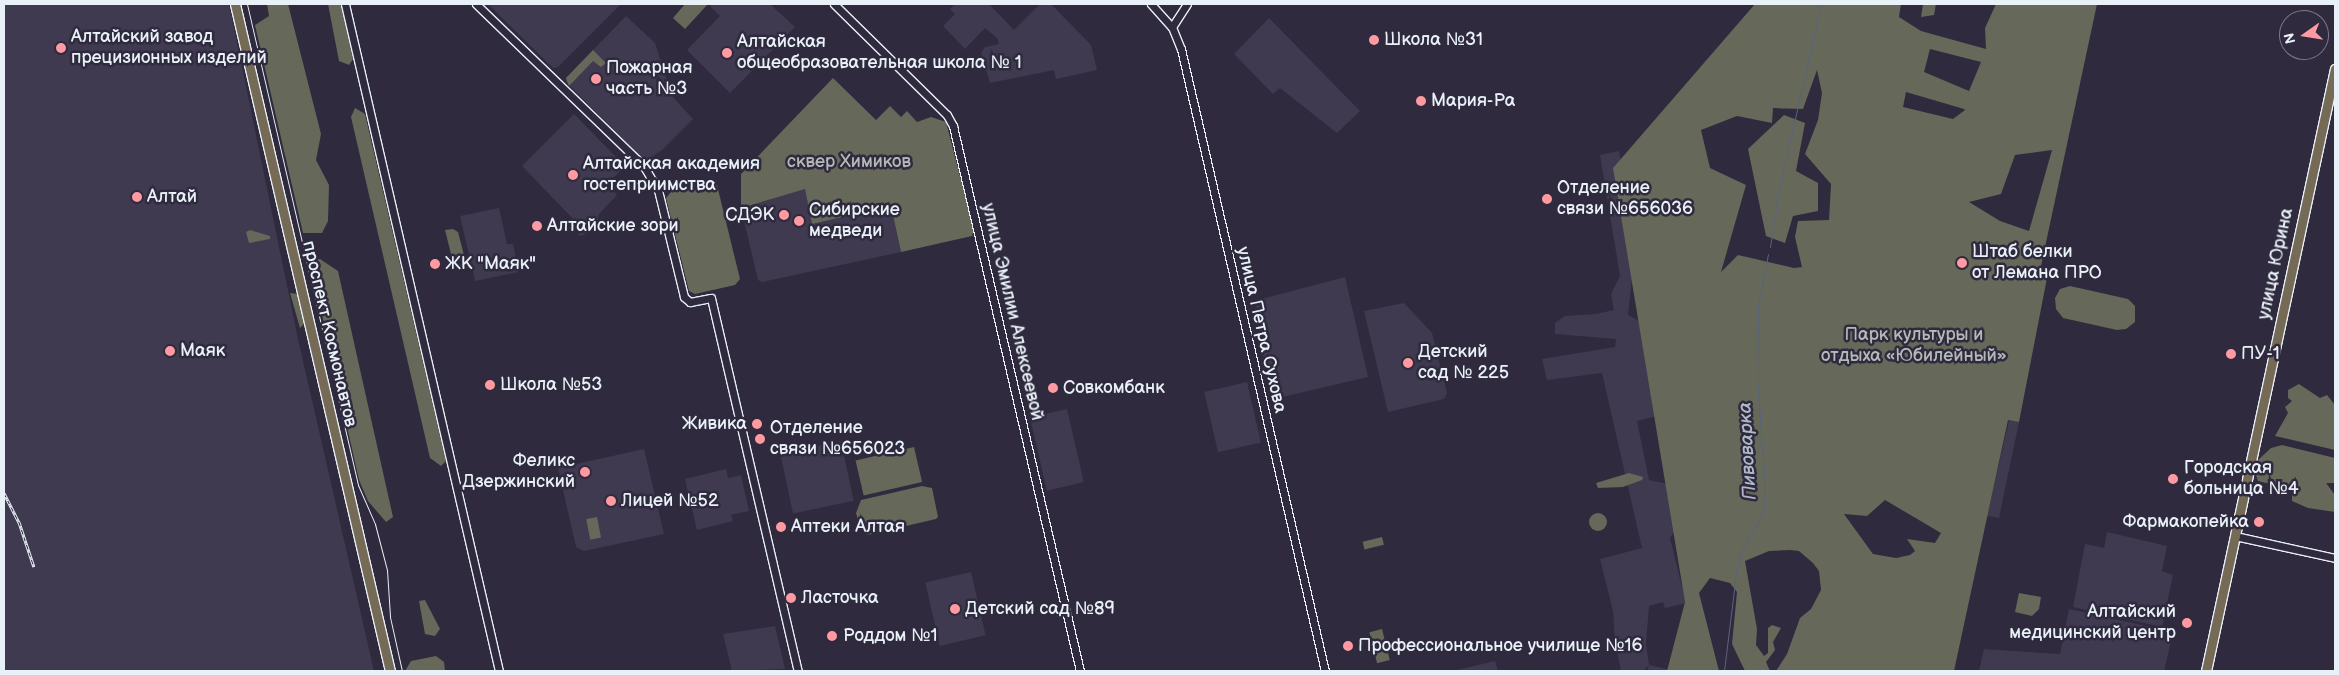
<!DOCTYPE html>
<html>
<head>
<meta charset="utf-8">
<style>
	body { margin:0 }
	#map { position:relative; width:2339px; height:675px; overflow:hidden; background:#2f2a3d; font-family:"Balsamiq Sans",sans-serif }
	div>[style] { position:absolute }
	[style*='--x'] { left:calc(var(--x)*1px); top:calc(var(--y)*1px); width:calc(var(--w)*1px); rotate:calc(var(--a)*1deg) }
	.built>* { inset:0; background:#3f3a50; transform-origin:0 0 }
	.green>* { inset:0; background:#666859; transform-origin:0 0 }
	.round { border-radius:50% }
	.stream>* { height:1px; margin:-0.5px; padding:0 0.5px; transform-origin:0.5px; border-radius:0.5px; background:#57657f }
	.roads { filter:drop-shadow(1px 0 #e8f1f8) drop-shadow(-1px 0 #e8f1f8) drop-shadow(0 1px #e8f1f8) drop-shadow(0 -1px #e8f1f8) }
	.minor>* { height:7px; margin:-3.5px; padding:0 3.5px; transform-origin:3.5px; border-radius:3.5px; background:#2f2a3d }
	.major>* { height:9px; margin:-4.5px; padding:0 4.5px; transform-origin:4.5px; border-radius:4.5px; background:#756a55 }
	.tram>* { height:1px; margin:-0.5px; padding:0 0.5px; transform-origin:0.5px; border-radius:0.5px; background:#e8f1f8 }
	.rail>* { height:3px; margin-top:-1.5px; transform-origin:0; background:repeating-linear-gradient(90deg,#2f2a3d 0 4px,#e8f1f8 0 8px); box-sizing:border-box; border-block:1px solid #e8f1f8 }
	.dots>* { width:14px; height:14px; translate:-50% -50%; box-sizing:border-box; border:2px solid #2f2a3d; border-radius:50% }
	span { translate:-50% -50%; white-space:nowrap; text-align:center; line-height:1.15; -webkit-text-stroke:5px #2f2a3d; paint-order:stroke }
	.poi-label { font-size:18px; color:#e8f1f8 }
	.left { translate:0 -50%; text-align:left }
	.right { translate:-100% -50%; text-align:right }
	.park-label { font-size:18px; color:#b4bab8 }
	.street-label { font-size:18px; color:#e8f1f8 }
	.water-label { font-size:19px; color:#aeb9c8; font-style:italic }
	.frame { position:absolute; inset:0; border:5px solid #e8f1f8; pointer-events:none }
	.north { position:absolute; left:2279px; top:10px; width:50px; height:50px; box-sizing:border-box; background:#2f2a3d; border:1px solid #797a88; border-radius:50%; rotate:257deg; font-size:14px; font-weight:700; line-height:20px; text-align:center; color:#e8f1f8 }
	.north::after { content:''; display:block; margin:auto; width:18px; height:22px; background:#ff9aa2; clip-path:polygon(50% 0,100% 100%,50% 72%,0 100%) }
</style>
</head>
<body>
<div id="map">
	<div class="built">
		<div style="clip-path:polygon(4px 4px,229px 4px,298px 339px,374px 671px,4px 671px)"></div>
		<div style="clip-path:polygon(488px 4px,621px 4px,558px 67px,553px 68px)"></div>
		<div style="clip-path:polygon(712px 4px,770px 4px,795px 27px,730px 93px,687px 50px,720px 16px,710px 6px)"></div>
		<div style="clip-path:polygon(955px 4px,989px 4px,1014px 30px,1040px 4px,1051px 4px,1091px 45px,1097px 70px,1056px 79px,1054px 70px,990px 83px,981px 53px,985px 47px,999px 44px,997px 38px,985px 28px,965px 49px,943px 26px,955px 14px,950px 9px)"></div>
		<div style="clip-path:polygon(626px 16px,655px 43px,672px 96px,693px 119px,662px 150px,645px 161px,566px 82px,566px 78px)"></div>
		<div style="clip-path:polygon(1269px 18px,1360px 111px,1337px 133px,1280px 88px,1273px 94px,1234px 54px)"></div>
		<div style="clip-path:polygon(574px 114px,625px 166px,607px 184px,617px 195px,599px 214px,596px 231px,579px 236px,576px 222px,522px 166px)"></div>
		<div style="clip-path:polygon(1619px 151px,1635px 249px,1628px 315px,1658px 331px,1661px 415px,1637px 421px,1649px 480px,1673px 485px,1683px 518px,1670px 538px,1686px 603px,1665px 608px,1663px 602px,1649px 606px,1646px 644px,1649px 665px,1676px 671px,1647px 671px,1649px 665px,1643px 671px,1621px 671px,1615px 642px,1613px 611px,1600px 559px,1642px 548px,1602px 373px,1547px 380px,1542px 359px,1615px 347px,1616px 339px,1555px 334px,1555px 323px,1565px 316px,1596px 314px,1614px 310px,1611px 294px,1620px 276px,1600px 155px)"></div>
		<div style="clip-path:polygon(805px 188px,812px 224px,891px 206px,901px 252px,762px 282px,758px 280px,741px 208px)"></div>
		<div style="clip-path:polygon(499px 208px,507px 244px,513px 244px,519px 272px,475px 281px,460px 216px)"></div>
		<div style="clip-path:polygon(1345px 277px,1368px 377px,1274px 399px,1255px 322px,1261px 320px,1254px 301px)"></div>
		<div style="clip-path:polygon(1404px 303px,1432px 333px,1447px 393px,1444px 399px,1388px 412px,1364px 311px)"></div>
		<div style="left:1247px;top:382px;width:62px;height:44px;rotate:77deg"></div>
		<div style="left:1067px;top:409px;width:75px;height:38px;rotate:77deg"></div>
		<div style="clip-path:polygon(2009px 420px,2019px 422px,1999px 518px,1987px 516px)"></div>
		<div style="left:841px;top:441px;width:61px;height:62px;rotate:78deg"></div>
		<div style="clip-path:polygon(644px 449px,664px 534px,584px 551px,576px 547px,558px 468px)"></div>
		<div style="clip-path:polygon(726px 469px,728px 478px,741px 475px,749px 511px,731px 515px,733px 521px,697px 530px,685px 479px)"></div>
		<div style="clip-path:polygon(2107px 532px,2167px 546px,2162px 571px,2173px 575px,2162px 627px,2073px 607px,2085px 544px,2104px 548px)"></div>
		<div style="left:971px;top:572px;width:65px;height:47px;rotate:77deg"></div>
		<div style="clip-path:polygon(2069px 609px,2173px 632px,2164px 671px,1979px 671px,1984px 649px,2060px 654px)"></div>
		<div style="clip-path:polygon(775px 626px,785px 669px,732px 671px,723px 634px)"></div>
		<div style="clip-path:polygon(1495px 661px,1498px 671px,1453px 671px)"></div>
	</div>
	<div class="green">
		<div style="clip-path:polygon(267px 4px,288px 4px,321px 134px,316px 160px,329px 185px,328px 221px,322px 233px,303px 233px,255px 25px,269px 16px)"></div>
		<div style="clip-path:polygon(328px 4px,341px 4px,353px 59px,349px 65px,339px 61px)"></div>
		<div style="clip-path:polygon(685px 4px,708px 4px,685px 29px,673px 18px)"></div>
		<div style="clip-path:polygon(evenodd,1755px 4px,1901px 4px,1899px 17px,1921px 31px,1986px 49px,1985px 28px,1996px 4px,2097px 4px,2041px 266px,2047px 278px,2019px 422px,2008px 420px,1954px 671px,1776px 671px,1787px 654px,1800px 618px,1811px 609px,1821px 590px,1819px 571px,1813px 563px,1799px 551px,1790px 550px,1769px 551px,1745px 561px,1757px 629px,1756px 645px,1764px 656px,1768px 653px,1768px 628px,1772px 625px,1781px 628px,1773px 642px,1775px 650px,1766px 662px,1770px 671px,1745px 671px,1732px 644px,1737px 592px,1730px 583px,1710px 578px,1699px 593px,1719px 671px,1667px 671px,1685px 602px,1613px 168px,1755px 4px,1930px 49px,1981px 62px,1969px 91px,1924px 72px,1930px 49px,1755px 4px,1817px 70px,1822px 93px,1818px 120px,1805px 154px,1831px 184px,1829px 220px,1798px 221px,1795px 237px,1802px 267px,1794px 268px,1738px 255px,1721px 272px,1746px 185px,1710px 168px,1701px 130px,1737px 116px,1772px 123px,1773px 108px,1803px 109px,1817px 70px,1755px 4px,1906px 92px,1964px 109px,1965px 110px,1953px 119px,1903px 107px,1906px 92px,1755px 4px,2052px 150px,2029px 231px,2000px 221px,1969px 202px,2001px 194px,2015px 155px,2052px 150px,1755px 4px,1885px 500px,1941px 533px,1935px 543px,1907px 539px,1915px 551px,1910px 555px,1896px 558px,1873px 554px,1844px 514px,1867px 516px,1885px 500px)"></div>
		<div style="clip-path:polygon(1923px 4px,1936px 4px,1934px 15px,1921px 17px)"></div>
		<div style="clip-path:polygon(593px 50px,606px 63px,601px 67px,593px 61px,569px 86px,566px 78px)"></div>
		<div style="clip-path:polygon(833px 78px,876px 120px,890px 106px,901px 117px,907px 111px,917px 122px,931px 117px,946px 122px,974px 230px,972px 236px,901px 252px,891px 206px,812px 224px,805px 189px,741px 208px,741px 174px)"></div>
		<div style="clip-path:polygon(355px 108px,365px 114px,446px 461px,441px 466px,430px 458px,351px 117px)"></div>
		<div style="clip-path:polygon(1784px 115px,1805px 123px,1796px 171px,1818px 183px,1818px 211px,1793px 216px,1785px 243px,1766px 236px,1748px 149px)"></div>
		<div style="clip-path:polygon(711px 183px,717px 185px,740px 279px,735px 285px,695px 294px,689px 291px,666px 198px,671px 192px)"></div>
		<div style="clip-path:polygon(453px 229px,458px 232px,464px 255px,452px 258px,445px 230px)"></div>
		<div style="clip-path:polygon(250px 230px,270px 236px,270px 239px,249px 243px,246px 232px)"></div>
		<div style="clip-path:polygon(320px 259px,338px 271px,393px 517px,386px 522px,368px 501px,359px 480px,310px 261px)"></div>
		<div style="clip-path:polygon(2070px 286px,2128px 299px,2135px 306px,2135px 322px,2126px 329px,2117px 330px,2063px 318px,2056px 309px,2055px 298px,2060px 289px)"></div>
		<div style="clip-path:polygon(290px 293px,298px 294px,304px 324px,300px 328px)"></div>
		<div style="clip-path:polygon(2299px 384px,2320px 398px,2327px 395px,2335px 405px,2335px 450px,2275px 436px,2288px 413px,2285px 407px,2292px 401px,2288px 398px,2288px 390px)"></div>
		<div style="clip-path:polygon(2282px 445px,2335px 458px,2335px 483px,2326px 483px,2335px 495px,2335px 512px,2308px 508px,2292px 501px,2292px 493px,2287px 488px,2258px 481px,2255px 472px,2258px 460px,2271px 448px)"></div>
		<div style="left:914px;top:447px;width:36px;height:60px;rotate:77deg"></div>
		<div style="clip-path:polygon(1629px 473px,1643px 477px,1642px 480px,1623px 487px,1598px 488px,1596px 483px)"></div>
		<div style="clip-path:polygon(922px 486px,932px 488px,938px 517px,936px 519px,867px 535px,860px 528px,856px 513px,861px 500px)"></div>
		<div class="round" style="left:1589px;top:513px;width:18px;height:18px"></div>
		<div style="left:597px;top:517px;width:21px;height:11px;rotate:79deg"></div>
		<div style="left:1382px;top:537px;width:8px;height:20px;rotate:76deg"></div>
		<div style="clip-path:polygon(2019px 593px,2041px 597px,2039px 609px,2032px 616px,2015px 612px)"></div>
		<div style="clip-path:polygon(425px 600px,440px 629px,435px 636px,425px 634px,419px 601px)"></div>
		<div style="left:1382px;top:629px;width:32px;height:13px;rotate:76deg"></div>
		<div style="clip-path:polygon(436px 656px,444px 662px,445px 671px,405px 671px,411px 661px)"></div>
	</div>
	<div class="stream">
		<div style="--x:1770;--y:247;--w:59;--a:-81.2"></div>
		<div style="--x:1779;--y:189;--w:190;--a:-77.2"></div>
		<div style="--x:1724;--y:671;--w:99;--a:-83"></div>
		<div style="--x:1736;--y:573;--w:23;--a:-75"></div>
		<div style="--x:1742;--y:551;--w:44;--a:-61.7"></div>
		<div style="--x:1763;--y:512;--w:25;--a:-85"></div>
		<div style="--x:1765;--y:487;--w:108;--a:-94.2"></div>
		<div style="--x:1757;--y:379;--w:73;--a:-89.2"></div>
		<div style="--x:1758;--y:306;--w:53;--a:-79.1"></div>
	</div>
	<div class="roads">
		<div class="minor">
			<div style="--x:345;--y:4;--w:685;--a:77"></div>
			<div style="--x:476;--y:4;--w:232;--a:44"></div>
			<div style="--x:643;--y:165;--w:29;--a:59"></div>
			<div style="--x:658;--y:190;--w:110;--a:76.3"></div>
			<div style="--x:684;--y:297;--w:8;--a:40"></div>
			<div style="--x:690;--y:302;--w:21;--a:-11"></div>
			<div style="--x:711;--y:298;--w:383;--a:76.9"></div>
			<div style="--x:834;--y:4;--w:158;--a:44.5"></div>
			<div style="--x:947;--y:115;--w:13;--a:61"></div>
			<div style="--x:953;--y:126;--w:560;--a:76.88"></div>
			<div style="--x:1151;--y:4;--w:31;--a:48"></div>
			<div style="--x:1172;--y:27;--w:24;--a:68"></div>
			<div style="--x:1181;--y:49;--w:638;--a:76.97"></div>
			<div style="--x:1172;--y:27;--w:27;--a:-57"></div>
			<div style="--x:2235;--y:536;--w:102;--a:12.4"></div>
		</div>
		<div class="major">
			<div style="--x:235;--y:4;--w:685;--a:76.92"></div>
			<div style="--x:2206;--y:671;--w:616;--a:-77.91"></div>
		</div>
	</div>
	<div class="tram">
		<div style="--x:247;--y:4;--w:494;--a:77"></div>
		<div style="--x:358;--y:485;--w:43;--a:66.4"></div>
		<div style="--x:375;--y:524;--w:48;--a:75.4"></div>
		<div style="--x:387;--y:570;--w:47;--a:86.3"></div>
		<div style="--x:390;--y:617;--w:55;--a:77.5"></div>
	</div>
	<div class="rail">
		<div style="--x:4;--y:493;--w:33;--a:63"></div>
		<div style="--x:19;--y:522;--w:47;--a:71.6"></div>
	</div>
	<div class="dots">
		<div style="left:1374px;top:40px;background:#ff9aa2"></div>
		<div style="left:61px;top:48px;background:#ff9aa2"></div>
		<div style="left:727px;top:53px;background:#ff9aa2"></div>
		<div style="left:596px;top:79px;background:#ff9aa2"></div>
		<div style="left:1421px;top:101px;background:#ff9aa2"></div>
		<div style="left:573px;top:175px;background:#ff9aa2"></div>
		<div style="left:137px;top:197px;background:#ff9aa2"></div>
		<div style="left:1547px;top:199px;background:#ff9aa2"></div>
		<div style="left:784px;top:215px;background:#ff9aa2"></div>
		<div style="left:799px;top:221px;background:#ff9aa2"></div>
		<div style="left:537px;top:226px;background:#ff9aa2"></div>
		<div style="left:1962px;top:263px;background:#ff9aa2"></div>
		<div style="left:435px;top:264px;background:#ff9aa2"></div>
		<div style="left:170px;top:351px;background:#ff9aa2"></div>
		<div style="left:2231px;top:354px;background:#ff9aa2"></div>
		<div style="left:1408px;top:363px;background:#ff9aa2"></div>
		<div style="left:490px;top:385px;background:#ff9aa2"></div>
		<div style="left:1053px;top:388px;background:#ff9aa2"></div>
		<div style="left:757px;top:424px;background:#ff9aa2"></div>
		<div style="left:760px;top:439px;background:#ff9aa2"></div>
		<div style="left:585px;top:472px;background:#ff9aa2"></div>
		<div style="left:2173px;top:479px;background:#ff9aa2"></div>
		<div style="left:611px;top:501px;background:#ff9aa2"></div>
		<div style="left:2259px;top:522px;background:#ff9aa2"></div>
		<div style="left:781px;top:527px;background:#ff9aa2"></div>
		<div style="left:791px;top:598px;background:#ff9aa2"></div>
		<div style="left:955px;top:609px;background:#ff9aa2"></div>
		<div style="left:2187px;top:623px;background:#ff9aa2"></div>
		<div style="left:832px;top:636px;background:#ff9aa2"></div>
		<div style="left:1348px;top:646px;background:#ff9aa2"></div>
	</div>
	<div class="poi-label">
		<span class="left" style="left:71px;top:48px">Алтайский завод<br>прецизионных изделий</span>
		<span class="left" style="left:1384px;top:40px">Школа №31</span>
		<span class="left" style="left:737px;top:53px">Алтайская<br>общеобразовательная школа № 1</span>
		<span class="left" style="left:606px;top:79px">Пожарная<br>часть №3</span>
		<span class="left" style="left:1431px;top:101px">Мария-Ра</span>
		<span class="left" style="left:583px;top:175px">Алтайская академия<br>гостеприимства</span>
		<span class="left" style="left:1557px;top:199px">Отделение<br>связи №656036</span>
		<span class="left" style="left:147px;top:197px">Алтай</span>
		<span class="left" style="left:809px;top:221px">Сибирские<br>медведи</span>
		<span class="right" style="left:774px;top:215px">СДЭК</span>
		<span class="left" style="left:547px;top:226px">Алтайские зори</span>
		<span class="left" style="left:1972px;top:263px">Штаб белки<br>от Лемана ПРО</span>
		<span class="left" style="left:445px;top:264px">ЖК "Маяк"</span>
		<span class="left" style="left:180px;top:351px">Маяк</span>
		<span class="left" style="left:1418px;top:363px">Детский<br>сад № 225</span>
		<span class="left" style="left:2241px;top:354px">ПУ-1</span>
		<span class="left" style="left:500px;top:385px">Школа №53</span>
		<span class="left" style="left:1063px;top:388px">Совкомбанк</span>
		<span class="right" style="left:747px;top:424px">Живика</span>
		<span class="left" style="left:770px;top:439px">Отделение<br>связи №656023</span>
		<span class="right" style="left:575px;top:472px">Феликс<br>Дзержинский</span>
		<span class="left" style="left:2184px;top:479px">Городская<br>больница №4</span>
		<span class="left" style="left:621px;top:501px">Лицей №52</span>
		<span class="right" style="left:2249px;top:522px">Фармакопейка</span>
		<span class="left" style="left:791px;top:527px">Аптеки Алтая</span>
		<span class="left" style="left:801px;top:598px">Ласточка</span>
		<span class="left" style="left:965px;top:609px">Детский сад №89</span>
		<span class="right" style="left:2176px;top:623px">Алтайский<br>медицинский центр</span>
		<span class="left" style="left:843px;top:636px">Роддом №1</span>
		<span class="left" style="left:1358px;top:646px">Профессиональное училище №16</span>
	</div>
	<div class="park-label">
		<span style="left:849px;top:162px">сквер Химиков</span>
		<span style="left:1914px;top:346px">Парк культуры и<br>отдыха «Юбилейный»</span>
	</div>
	<div class="street-label">
		<span style="left:2276px;top:264px;rotate:-78deg">улица Юрина</span>
		<span style="left:1012px;top:312px;rotate:77deg">улица Эмилии Алексеевой</span>
		<span style="left:1261px;top:330px;rotate:77deg">улица Петра Сухова</span>
		<span style="left:329px;top:334px;rotate:77deg">проспект Космонавтов</span>
	</div>
	<div class="water-label">
		<span style="left:1748px;top:451px;rotate:-93deg">Пивоварка</span>
	</div>
	<div class="frame"></div>
	<div class="north">N</div>
</div>
</body>
</html>
